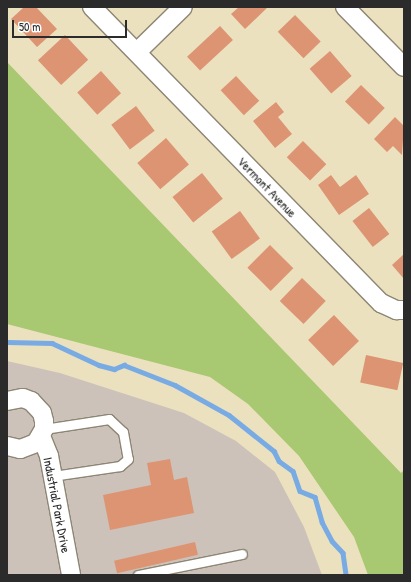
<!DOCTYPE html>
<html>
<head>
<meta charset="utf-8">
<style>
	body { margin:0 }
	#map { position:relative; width:411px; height:582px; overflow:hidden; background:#ece1bf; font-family:"Patrick Hand",sans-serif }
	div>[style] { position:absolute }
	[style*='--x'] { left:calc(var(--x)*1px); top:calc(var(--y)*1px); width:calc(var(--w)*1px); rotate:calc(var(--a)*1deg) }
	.industrial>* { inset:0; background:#cdc2b9 }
	.green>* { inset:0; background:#a8c871 }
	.stream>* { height:4.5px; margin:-2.25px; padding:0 2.25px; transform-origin:2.25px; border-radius:2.25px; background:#78aae4 }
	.building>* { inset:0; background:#dd9473; transform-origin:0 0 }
	.roads { filter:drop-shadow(1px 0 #8c8675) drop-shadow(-1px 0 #8c8675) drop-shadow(0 1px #8c8675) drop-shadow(0 -1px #8c8675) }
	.lane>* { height:9px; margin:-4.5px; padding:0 4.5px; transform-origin:4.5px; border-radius:4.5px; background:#fff }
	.street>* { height:18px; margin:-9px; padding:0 9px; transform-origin:9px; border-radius:9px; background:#fff }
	span { translate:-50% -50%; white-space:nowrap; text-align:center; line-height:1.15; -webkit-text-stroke:3.5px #fff; paint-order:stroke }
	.street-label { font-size:13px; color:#2b2b2b }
	.frame { position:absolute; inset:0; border:8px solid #2b2b2b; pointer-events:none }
	.scale { position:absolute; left:12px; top:20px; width:115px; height:18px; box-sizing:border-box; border:2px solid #2b2b2b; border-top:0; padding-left:5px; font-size:12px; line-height:14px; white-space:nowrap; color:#2b2b2b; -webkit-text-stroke:3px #fff; paint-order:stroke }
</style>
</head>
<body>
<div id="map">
	<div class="industrial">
		<div style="clip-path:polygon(7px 361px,60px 373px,184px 413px,236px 441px,275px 472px,304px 527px,322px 575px,7px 575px)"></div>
	</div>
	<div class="green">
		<div style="clip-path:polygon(7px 62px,401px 473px,404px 470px,404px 575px,368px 575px,354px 537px,299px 456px,248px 404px,210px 377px,7px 324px)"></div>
	</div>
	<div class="stream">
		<div style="--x:7;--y:342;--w:45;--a:1.3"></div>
		<div style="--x:52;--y:343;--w:52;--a:25.1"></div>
		<div style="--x:99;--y:365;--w:16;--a:15"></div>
		<div style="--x:114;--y:369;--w:11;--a:-22"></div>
		<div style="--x:124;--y:365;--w:55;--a:21.4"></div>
		<div style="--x:175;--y:385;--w:62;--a:29.1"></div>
		<div style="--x:229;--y:415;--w:58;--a:38.7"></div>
		<div style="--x:274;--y:451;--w:11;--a:63"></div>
		<div style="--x:279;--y:461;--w:17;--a:36"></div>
		<div style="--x:293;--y:471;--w:21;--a:71"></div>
		<div style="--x:300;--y:491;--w:16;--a:22"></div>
		<div style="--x:315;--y:497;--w:26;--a:74"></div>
		<div style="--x:322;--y:522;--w:21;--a:62"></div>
		<div style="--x:332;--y:541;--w:16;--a:47"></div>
		<div style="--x:343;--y:553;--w:22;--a:82"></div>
	</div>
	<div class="building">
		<div style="clip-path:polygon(24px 7px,36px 7px,57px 29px,37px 47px,11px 19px)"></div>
		<div style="clip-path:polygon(239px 7px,268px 7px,245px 29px,231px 14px)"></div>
		<div style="left:295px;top:15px;width:37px;height:24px;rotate:46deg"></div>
		<div style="left:220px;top:26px;width:19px;height:45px;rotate:47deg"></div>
		<div style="left:65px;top:35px;width:34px;height:37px;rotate:47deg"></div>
		<div style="left:330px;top:51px;width:33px;height:27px;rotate:49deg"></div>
		<div style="left:101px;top:71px;width:30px;height:32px;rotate:48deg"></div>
		<div style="left:236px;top:76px;width:34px;height:21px;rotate:47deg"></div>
		<div style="left:361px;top:85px;width:33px;height:23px;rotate:44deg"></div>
		<div style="clip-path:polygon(276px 102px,284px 112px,278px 117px,292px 134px,275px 148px,253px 121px)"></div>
		<div style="left:136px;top:106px;width:31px;height:31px;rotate:53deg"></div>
		<div style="clip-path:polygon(395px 117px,404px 126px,402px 155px,393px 146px,387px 152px,374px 139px)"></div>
		<div style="left:166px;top:138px;width:35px;height:38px;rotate:49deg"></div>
		<div style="left:303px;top:141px;width:33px;height:23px;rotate:45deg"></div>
		<div style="left:202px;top:173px;width:33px;height:38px;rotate:51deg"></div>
		<div style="clip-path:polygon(331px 175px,340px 187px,356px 175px,369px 194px,339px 215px,318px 185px)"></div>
		<div style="left:369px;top:208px;width:33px;height:21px;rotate:52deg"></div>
		<div style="left:240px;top:211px;width:34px;height:35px;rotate:54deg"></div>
		<div style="left:270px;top:245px;width:33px;height:32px;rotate:45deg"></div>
		<div style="clip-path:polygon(404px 254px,404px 279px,392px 265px)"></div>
		<div style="left:302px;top:278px;width:33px;height:32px;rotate:44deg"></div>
		<div style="left:334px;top:315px;width:36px;height:36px;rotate:46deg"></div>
		<div style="left:366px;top:355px;width:38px;height:28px;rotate:12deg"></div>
		<div style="clip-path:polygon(170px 459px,174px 480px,187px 477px,194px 513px,110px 530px,103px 495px,151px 485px,147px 463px)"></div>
		<div style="left:195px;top:542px;width:13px;height:83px;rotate:77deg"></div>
	</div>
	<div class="roads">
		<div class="lane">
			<div style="--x:44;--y:429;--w:66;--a:-8.7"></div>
			<div style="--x:109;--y:419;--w:19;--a:43"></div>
			<div style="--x:123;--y:432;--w:27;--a:80"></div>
			<div style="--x:128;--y:459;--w:11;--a:139"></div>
			<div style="--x:120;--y:466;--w:69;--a:171.6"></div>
			<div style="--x:138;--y:575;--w:106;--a:-11.4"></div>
		</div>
		<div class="street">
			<div style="--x:92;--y:7;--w:414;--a:45.7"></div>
			<div style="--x:381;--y:303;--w:17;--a:25"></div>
			<div style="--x:396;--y:310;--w:8;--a:0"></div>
			<div style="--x:345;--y:7;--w:84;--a:45.5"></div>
			<div style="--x:137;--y:52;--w:64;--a:-44.4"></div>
			<div style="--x:7;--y:401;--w:16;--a:-11"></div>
			<div style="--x:23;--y:398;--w:9;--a:21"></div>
			<div style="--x:31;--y:401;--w:16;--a:47"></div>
			<div style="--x:42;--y:413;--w:8;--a:76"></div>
			<div style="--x:44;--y:421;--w:8;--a:90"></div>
			<div style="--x:44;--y:429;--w:16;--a:120"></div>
			<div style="--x:36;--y:443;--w:17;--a:159"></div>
			<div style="--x:20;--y:449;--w:13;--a:-167"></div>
			<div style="--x:41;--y:436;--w:22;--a:68"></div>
			<div style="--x:49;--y:456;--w:121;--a:79.5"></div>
		</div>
	</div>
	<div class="street-label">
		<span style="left:267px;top:187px;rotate:46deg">Vermont Avenue</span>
		<span style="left:57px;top:505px;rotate:79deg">Industrial Park Drive</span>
	</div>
	<div class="frame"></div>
	<div class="scale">50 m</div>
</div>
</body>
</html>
